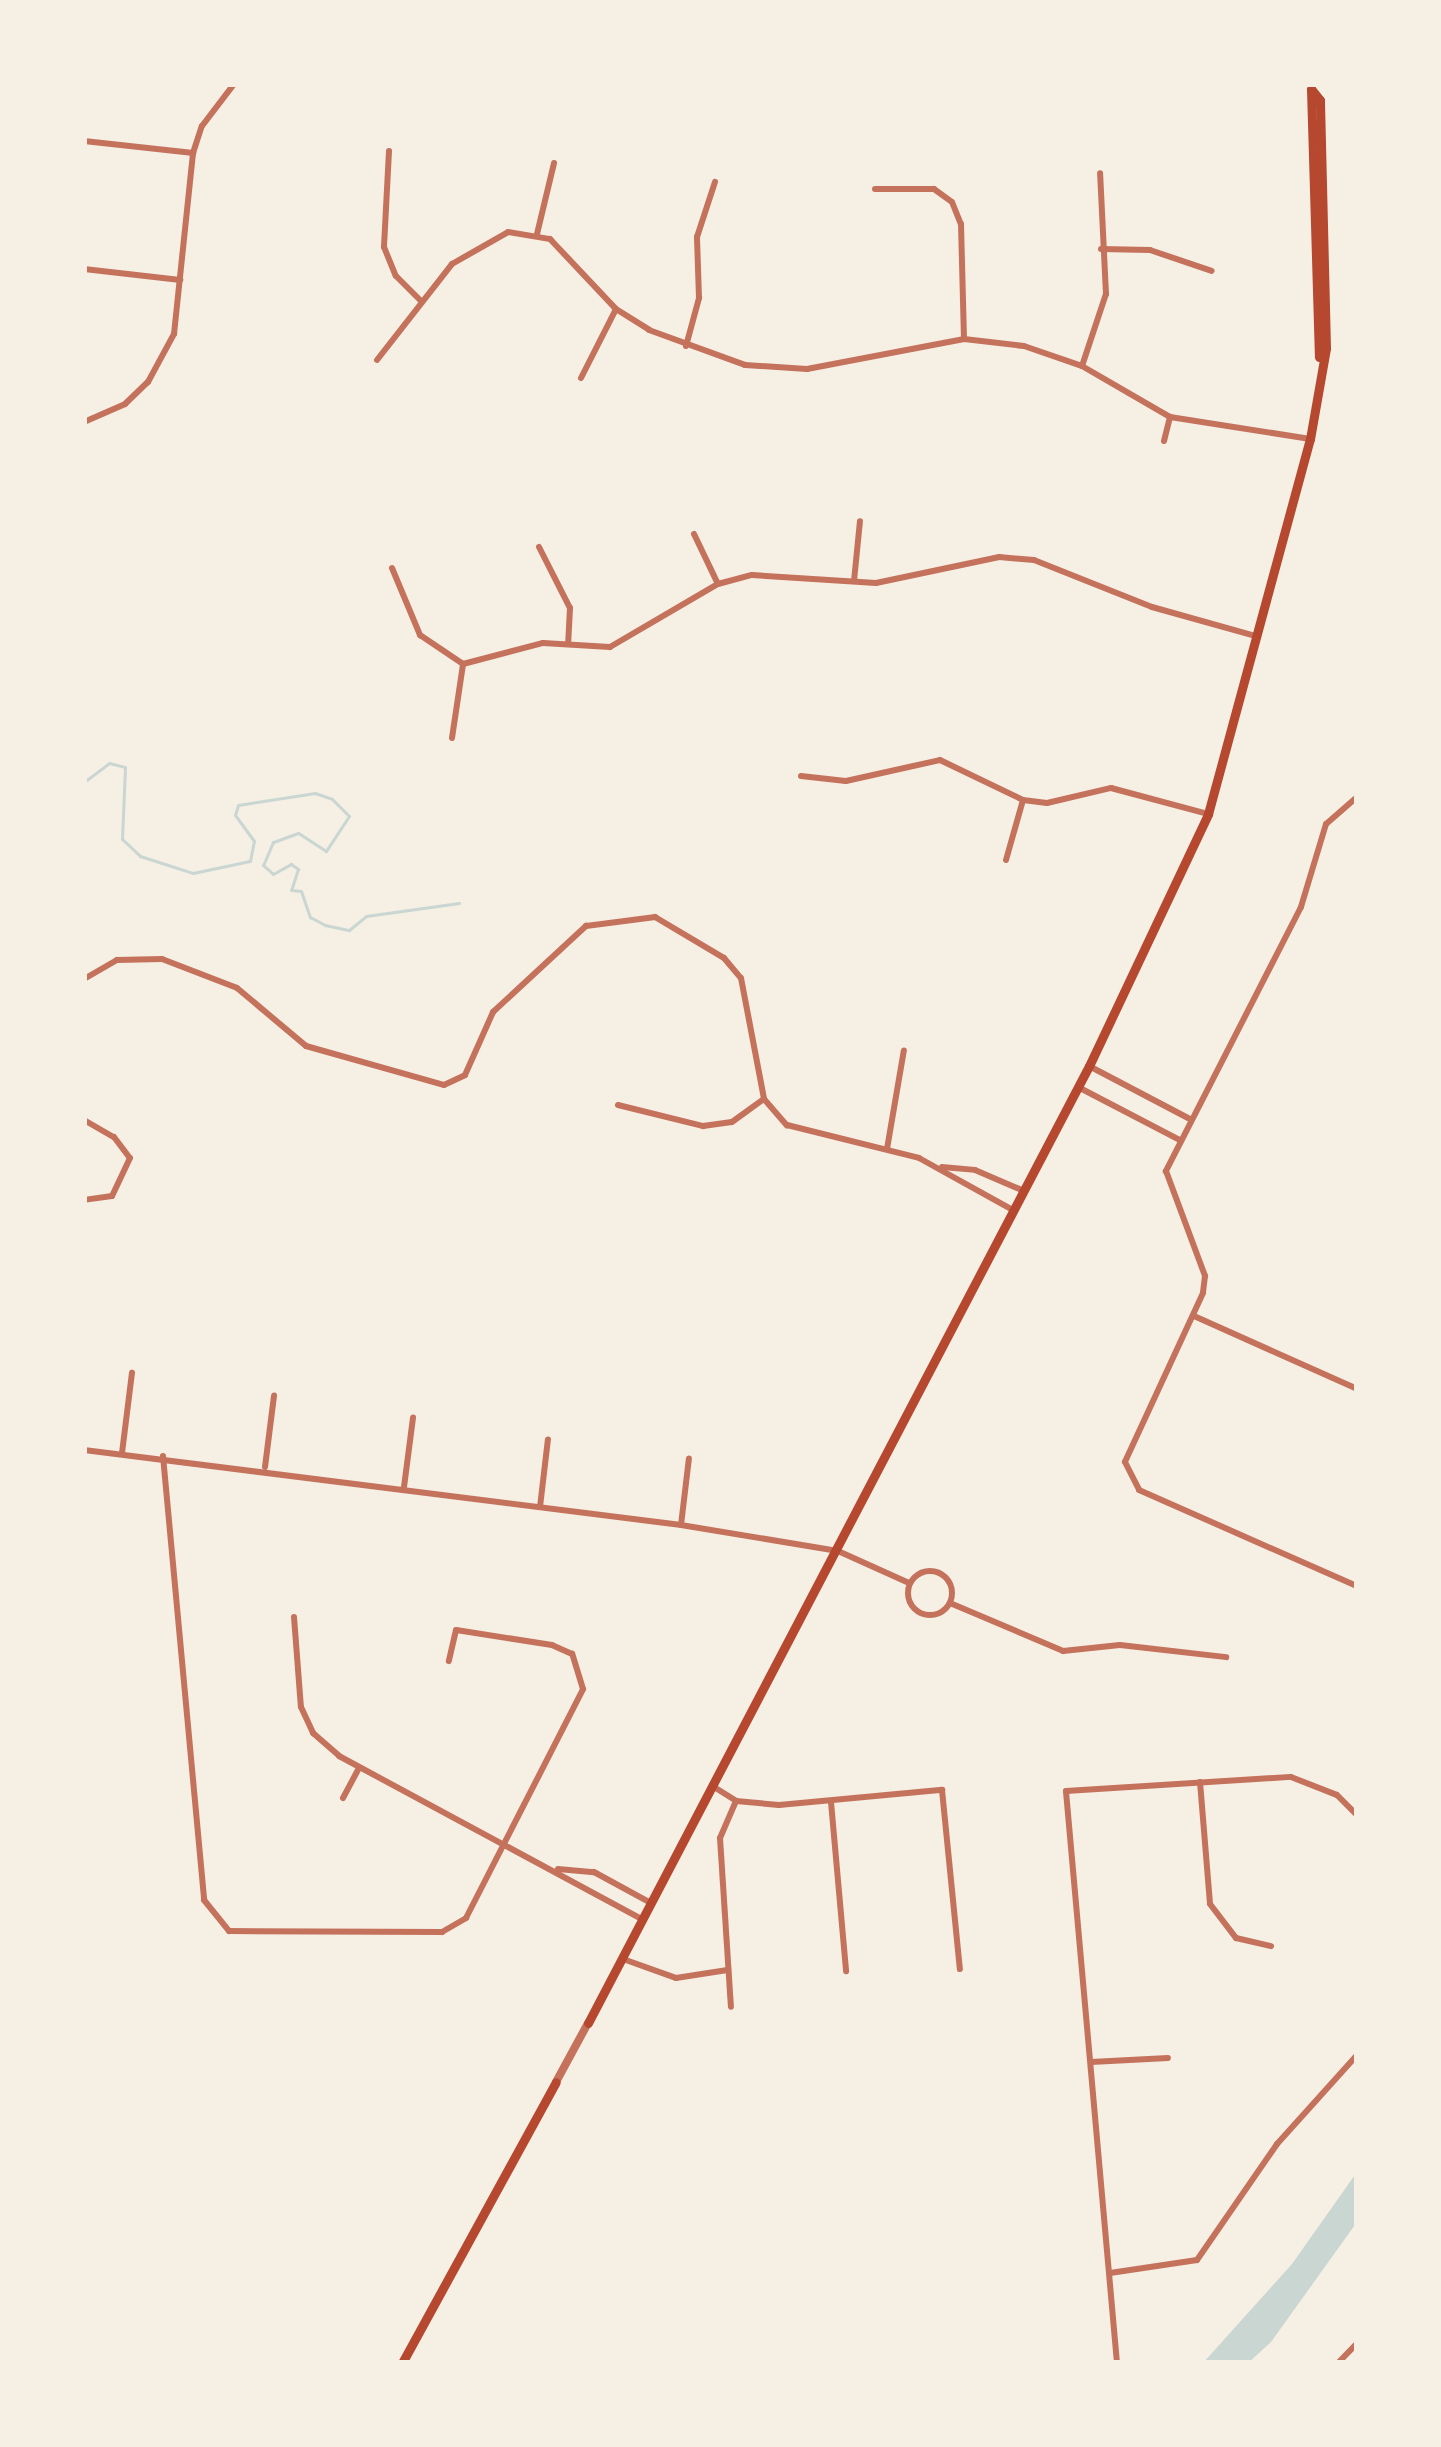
<!DOCTYPE html>
<html>
<head>
<meta charset="utf-8">
<style>
	body { margin:0 }
	#map { position:relative; width:1441px; height:2447px; overflow:hidden; background:#f6efe4; font-family:Commissioner,sans-serif }
	div>[style] { position:absolute }
	[style*='--x'] { left:calc(var(--x)*1px); top:calc(var(--y)*1px); width:calc(var(--w)*1px); rotate:calc(var(--a)*1deg) }
	.water>* { inset:0; background:#c9d6d2 }
	.stream>* { height:3px; margin:-1.5px; padding:0 1.5px; transform-origin:1.5px; border-radius:1.5px; background:#c9d6d2 }
	.minor>* { height:6px; margin:-3px; padding:0 3px; transform-origin:3px; border-radius:3px; background:#c5725c }
	.minor>.ring { margin:-3px; padding:0; box-sizing:content-box; background:none; border:6px solid #c5725c; border-radius:50% }
	.tertiary>* { height:8px; margin:-4px; padding:0 4px; transform-origin:4px; border-radius:4px; background:#c5725c }
	.secondary>* { height:9px; margin:-4.5px; padding:0 4.5px; transform-origin:4.5px; border-radius:4.5px; background:#b5482f }
	span { translate:-50% -50%; white-space:nowrap; text-align:center; line-height:1.15; -webkit-text-stroke:9px #f6efe4; paint-order:stroke }
	.frame { position:absolute; inset:0; border:87px solid #f6efe4; pointer-events:none }
</style>
</head>
<body>
<div id="map">
	<div class="water">
		<div style="clip-path:polygon(1357px 2172px,1357px 2222px,1271px 2342px,1248px 2363px,1203px 2363px,1292px 2264px)"></div>
	</div>
	<div class="stream">
		<div style="--x:84;--y:782;--w:31;--a:-37"></div>
		<div style="--x:109;--y:763;--w:16;--a:14"></div>
		<div style="--x:125;--y:767;--w:72;--a:92.4"></div>
		<div style="--x:122;--y:839;--w:25;--a:43"></div>
		<div style="--x:140;--y:856;--w:56;--a:17.8"></div>
		<div style="--x:193;--y:873;--w:58;--a:-11.9"></div>
		<div style="--x:250;--y:861;--w:20;--a:-79"></div>
		<div style="--x:254;--y:841;--w:32;--a:-126"></div>
		<div style="--x:235;--y:815;--w:10;--a:-73"></div>
		<div style="--x:238;--y:805;--w:78;--a:-8.9"></div>
		<div style="--x:315;--y:793;--w:18;--a:19"></div>
		<div style="--x:332;--y:799;--w:24;--a:45"></div>
		<div style="--x:349;--y:816;--w:42;--a:123.3"></div>
		<div style="--x:326;--y:851;--w:33;--a:-147"></div>
		<div style="--x:298;--y:833;--w:27;--a:160"></div>
		<div style="--x:273;--y:842;--w:25;--a:113"></div>
		<div style="--x:263;--y:865;--w:13;--a:42"></div>
		<div style="--x:273;--y:874;--w:21;--a:-29"></div>
		<div style="--x:291;--y:864;--w:9;--a:36"></div>
		<div style="--x:298;--y:869;--w:22;--a:108"></div>
		<div style="--x:291;--y:890;--w:10;--a:6"></div>
		<div style="--x:301;--y:891;--w:28;--a:71"></div>
		<div style="--x:310;--y:917;--w:17;--a:28"></div>
		<div style="--x:325;--y:925;--w:25;--a:12"></div>
		<div style="--x:349;--y:930;--w:22;--a:-39"></div>
		<div style="--x:366;--y:916;--w:94;--a:-8"></div>
	</div>
	<div class="minor">
		<div style="--x:84;--y:141;--w:110;--a:6.3"></div>
		<div style="--x:389;--y:151;--w:96;--a:93"></div>
		<div style="--x:384;--y:247;--w:31;--a:68"></div>
		<div style="--x:396;--y:276;--w:35;--a:45"></div>
		<div style="--x:875;--y:189;--w:59;--a:0"></div>
		<div style="--x:934;--y:189;--w:22;--a:36"></div>
		<div style="--x:952;--y:202;--w:24;--a:68"></div>
		<div style="--x:961;--y:224;--w:115;--a:88.5"></div>
		<div style="--x:537;--y:234;--w:73;--a:-76.5"></div>
		<div style="--x:1101;--y:249;--w:49;--a:1.2"></div>
		<div style="--x:1150;--y:250;--w:65;--a:18.7"></div>
		<div style="--x:84;--y:269;--w:97;--a:6.5"></div>
		<div style="--x:686;--y:346;--w:50;--a:-74.8"></div>
		<div style="--x:699;--y:298;--w:61;--a:-91.9"></div>
		<div style="--x:697;--y:237;--w:58;--a:-71.9"></div>
		<div style="--x:377;--y:360;--w:122;--a:-52"></div>
		<div style="--x:452;--y:264;--w:64;--a:-29.7"></div>
		<div style="--x:508;--y:232;--w:43;--a:9.5"></div>
		<div style="--x:550;--y:239;--w:96;--a:46.7"></div>
		<div style="--x:616;--y:309;--w:39;--a:32"></div>
		<div style="--x:649;--y:330;--w:102;--a:20"></div>
		<div style="--x:745;--y:365;--w:62;--a:3.7"></div>
		<div style="--x:807;--y:369;--w:160;--a:-10.8"></div>
		<div style="--x:964;--y:339;--w:60;--a:6.7"></div>
		<div style="--x:1024;--y:346;--w:61;--a:19"></div>
		<div style="--x:1082;--y:366;--w:102;--a:30.1"></div>
		<div style="--x:1170;--y:417;--w:142;--a:8.9"></div>
		<div style="--x:1082;--y:366;--w:76;--a:-71.6"></div>
		<div style="--x:1106;--y:294;--w:121;--a:-92.8"></div>
		<div style="--x:581;--y:378;--w:77;--a:-63.1"></div>
		<div style="--x:84;--y:422;--w:45;--a:-23.7"></div>
		<div style="--x:125;--y:404;--w:32;--a:-44"></div>
		<div style="--x:148;--y:382;--w:55;--a:-61.6"></div>
		<div style="--x:174;--y:334;--w:182;--a:-84"></div>
		<div style="--x:193;--y:153;--w:28;--a:-72"></div>
		<div style="--x:202;--y:126;--w:53;--a:-52.7"></div>
		<div style="--x:1164;--y:441;--w:25;--a:-76"></div>
		<div style="--x:694;--y:534;--w:55;--a:64.4"></div>
		<div style="--x:539;--y:547;--w:68;--a:63.1"></div>
		<div style="--x:570;--y:608;--w:36;--a:93"></div>
		<div style="--x:392;--y:568;--w:73;--a:67.3"></div>
		<div style="--x:420;--y:635;--w:52;--a:34"></div>
		<div style="--x:463;--y:664;--w:83;--a:-14.7"></div>
		<div style="--x:543;--y:643;--w:67;--a:3.4"></div>
		<div style="--x:610;--y:647;--w:125;--a:-30.3"></div>
		<div style="--x:718;--y:584;--w:35;--a:-15"></div>
		<div style="--x:752;--y:575;--w:124;--a:3.7"></div>
		<div style="--x:876;--y:583;--w:126;--a:-11.9"></div>
		<div style="--x:999;--y:557;--w:35;--a:5"></div>
		<div style="--x:1034;--y:560;--w:127;--a:21.7"></div>
		<div style="--x:1152;--y:607;--w:107;--a:15.7"></div>
		<div style="--x:854;--y:581;--w:60;--a:-84.3"></div>
		<div style="--x:452;--y:738;--w:75;--a:-81.5"></div>
		<div style="--x:801;--y:776;--w:45;--a:6.3"></div>
		<div style="--x:846;--y:781;--w:96;--a:-12.6"></div>
		<div style="--x:940;--y:760;--w:92;--a:25.7"></div>
		<div style="--x:1023;--y:800;--w:24;--a:7"></div>
		<div style="--x:1047;--y:803;--w:66;--a:-13.2"></div>
		<div style="--x:1111;--y:788;--w:100;--a:15"></div>
		<div style="--x:1357;--y:797;--w:41;--a:138.9"></div>
		<div style="--x:1326;--y:824;--w:87;--a:106.8"></div>
		<div style="--x:1301;--y:907;--w:297;--a:117.1"></div>
		<div style="--x:1166;--y:1171;--w:112;--a:69.6"></div>
		<div style="--x:1205;--y:1276;--w:17;--a:97"></div>
		<div style="--x:1203;--y:1293;--w:186;--a:114.8"></div>
		<div style="--x:1125;--y:1462;--w:31;--a:63"></div>
		<div style="--x:1139;--y:1490;--w:238;--a:23.8"></div>
		<div style="--x:1006;--y:860;--w:62;--a:-74.2"></div>
		<div style="--x:84;--y:979;--w:38;--a:-30"></div>
		<div style="--x:117;--y:960;--w:45;--a:-1.3"></div>
		<div style="--x:162;--y:959;--w:80;--a:21.1"></div>
		<div style="--x:237;--y:988;--w:90;--a:40"></div>
		<div style="--x:306;--y:1046;--w:143;--a:15.8"></div>
		<div style="--x:444;--y:1085;--w:23;--a:-25"></div>
		<div style="--x:465;--y:1075;--w:69;--a:-66"></div>
		<div style="--x:493;--y:1012;--w:127;--a:-42.8"></div>
		<div style="--x:586;--y:926;--w:70;--a:-7.4"></div>
		<div style="--x:655;--y:917;--w:80;--a:30.7"></div>
		<div style="--x:724;--y:958;--w:26;--a:50"></div>
		<div style="--x:741;--y:978;--w:123;--a:79.2"></div>
		<div style="--x:764;--y:1099;--w:35;--a:49"></div>
		<div style="--x:787;--y:1125;--w:136;--a:14"></div>
		<div style="--x:919;--y:1158;--w:105;--a:29"></div>
		<div style="--x:1089;--y:1066;--w:114;--a:27.7"></div>
		<div style="--x:1078;--y:1087;--w:115;--a:27.5"></div>
		<div style="--x:618;--y:1105;--w:88;--a:13.9"></div>
		<div style="--x:703;--y:1126;--w:29;--a:-8"></div>
		<div style="--x:732;--y:1122;--w:39;--a:-36"></div>
		<div style="--x:84;--y:1120;--w:34;--a:30"></div>
		<div style="--x:114;--y:1137;--w:26;--a:53"></div>
		<div style="--x:130;--y:1158;--w:42;--a:115.3"></div>
		<div style="--x:112;--y:1196;--w:28;--a:172"></div>
		<div style="--x:887;--y:1149;--w:100;--a:-80.3"></div>
		<div style="--x:942;--y:1167;--w:33;--a:5"></div>
		<div style="--x:975;--y:1170;--w:53;--a:23.2"></div>
		<div style="--x:1194;--y:1316;--w:179;--a:24.1"></div>
		<div style="--x:84;--y:1450;--w:602;--a:7.16"></div>
		<div style="--x:681;--y:1525;--w:159;--a:9.4"></div>
		<div style="--x:838;--y:1551;--w:78;--a:24.3"></div>
		<div style="--x:122;--y:1453;--w:81;--a:-82.9"></div>
		<div style="--x:163;--y:1456;--w:446;--a:84.7"></div>
		<div style="--x:204;--y:1900;--w:40;--a:51"></div>
		<div style="--x:229;--y:1931;--w:213;--a:0.3"></div>
		<div style="--x:442;--y:1932;--w:28;--a:-30"></div>
		<div style="--x:466;--y:1918;--w:257;--a:-62.9"></div>
		<div style="--x:583;--y:1689;--w:37;--a:-107"></div>
		<div style="--x:572;--y:1654;--w:22;--a:-156"></div>
		<div style="--x:552;--y:1645;--w:97;--a:-171.1"></div>
		<div style="--x:456;--y:1630;--w:32;--a:103"></div>
		<div style="--x:265;--y:1467;--w:72;--a:-82.8"></div>
		<div style="--x:404;--y:1487;--w:70;--a:-82.6"></div>
		<div style="--x:540;--y:1507;--w:68;--a:-83.3"></div>
		<div style="--x:681;--y:1525;--w:67;--a:-83.2"></div>
		<div class="ring" style="left:908px;top:1571px;width:38px;height:38px"></div>
		<div style="--x:950;--y:1603;--w:123;--a:23"></div>
		<div style="--x:1063;--y:1651;--w:57;--a:-6"></div>
		<div style="--x:1120;--y:1645;--w:107;--a:6.5"></div>
		<div style="--x:294;--y:1617;--w:90;--a:85.6"></div>
		<div style="--x:301;--y:1707;--w:29;--a:65"></div>
		<div style="--x:313;--y:1733;--w:35;--a:41"></div>
		<div style="--x:339;--y:1756;--w:346;--a:28.3"></div>
		<div style="--x:1200;--y:1782;--w:122;--a:85.3"></div>
		<div style="--x:1210;--y:1904;--w:43;--a:52.6"></div>
		<div style="--x:1236;--y:1938;--w:36;--a:13"></div>
		<div style="--x:714;--y:1787;--w:26;--a:32"></div>
		<div style="--x:736;--y:1801;--w:40;--a:113.4"></div>
		<div style="--x:720;--y:1838;--w:169;--a:86.3"></div>
		<div style="--x:343;--y:1798;--w:34;--a:-62"></div>
		<div style="--x:736;--y:1801;--w:43;--a:5.3"></div>
		<div style="--x:779;--y:1805;--w:164;--a:-5.3"></div>
		<div style="--x:942;--y:1790;--w:180;--a:84.3"></div>
		<div style="--x:831;--y:1802;--w:170;--a:84.9"></div>
		<div style="--x:558;--y:1869;--w:36;--a:5"></div>
		<div style="--x:594;--y:1872;--w:65;--a:28.5"></div>
		<div style="--x:623;--y:1959;--w:56;--a:19.7"></div>
		<div style="--x:676;--y:1978;--w:52;--a:-8.9"></div>
		<div style="--x:1091;--y:2062;--w:77;--a:-3"></div>
		<div style="--x:1110;--y:2273;--w:88;--a:-8.5"></div>
		<div style="--x:1197;--y:2260;--w:141;--a:-55.4"></div>
		<div style="--x:1277;--y:2144;--w:120;--a:-48"></div>
		<div style="--x:1117;--y:2363;--w:574;--a:-95.1"></div>
		<div style="--x:1066;--y:1791;--w:225;--a:-3.6"></div>
		<div style="--x:1291;--y:1777;--w:49;--a:21.4"></div>
		<div style="--x:1337;--y:1795;--w:28;--a:45"></div>
		<div style="--x:1338;--y:2363;--w:28;--a:-46"></div>
	</div>
	<div class="tertiary">
		<div style="--x:556;--y:2082;--w:67;--a:-61.5"></div>
	</div>
	<div class="secondary">
		<div style="--x:1311;--y:89;--w:268;--a:88.3"></div>
		<div style="--x:588;--y:2023;--w:1080;--a:-62.37"></div>
		<div style="--x:1089;--y:1066;--w:279;--a:-64.7"></div>
		<div style="--x:1208;--y:814;--w:389;--a:-74.8"></div>
		<div style="--x:1310;--y:439;--w:92;--a:-80"></div>
		<div style="--x:1326;--y:348;--w:248;--a:-91.4"></div>
		<div style="--x:1320;--y:100;--w:14;--a:-129"></div>
		<div style="--x:402;--y:2363;--w:320;--a:-61.3"></div>
	</div>
	<div class="frame"></div>
</div>
</body>
</html>
